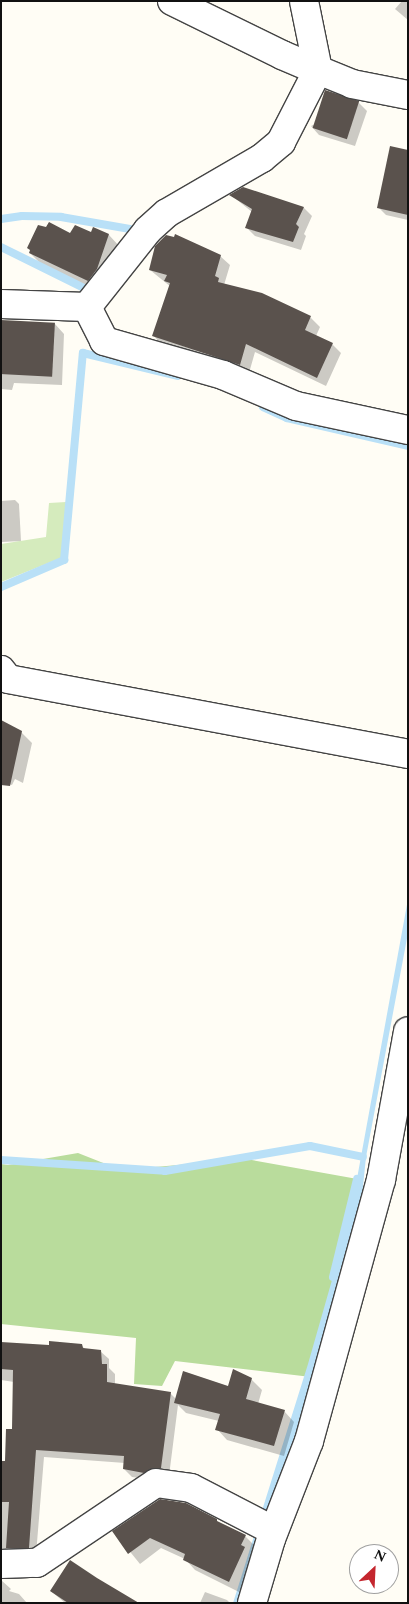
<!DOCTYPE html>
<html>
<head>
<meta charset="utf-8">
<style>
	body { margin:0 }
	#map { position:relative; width:409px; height:1604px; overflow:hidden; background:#fffdf5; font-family:Spectral,serif }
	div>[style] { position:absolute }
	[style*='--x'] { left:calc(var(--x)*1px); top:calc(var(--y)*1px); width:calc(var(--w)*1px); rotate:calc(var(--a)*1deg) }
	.green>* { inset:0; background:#d5ebbd }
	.forest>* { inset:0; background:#b9dc9c }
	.water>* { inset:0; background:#b9e0f7 }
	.shadow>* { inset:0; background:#0003 }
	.stream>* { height:8px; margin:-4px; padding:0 4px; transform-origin:4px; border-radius:4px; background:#b9e0f7 }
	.building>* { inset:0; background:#5a524d; transform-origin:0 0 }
	.roads { filter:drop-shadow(1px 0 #444) drop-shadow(-1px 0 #444) drop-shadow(0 1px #444) drop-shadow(0 -1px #444) }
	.minor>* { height:28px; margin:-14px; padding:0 14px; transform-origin:14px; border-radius:14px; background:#fff }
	span { translate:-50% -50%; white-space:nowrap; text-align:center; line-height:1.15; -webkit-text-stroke:5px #fff; paint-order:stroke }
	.frame { position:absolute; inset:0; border:2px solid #111; pointer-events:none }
	.north { position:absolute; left:349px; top:1544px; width:50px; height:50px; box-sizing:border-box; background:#fff; border:1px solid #a0a0a0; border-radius:50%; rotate:25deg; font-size:14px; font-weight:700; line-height:20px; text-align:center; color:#111 }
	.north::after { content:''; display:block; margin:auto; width:18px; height:22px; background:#c4262e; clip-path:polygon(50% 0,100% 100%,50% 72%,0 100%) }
</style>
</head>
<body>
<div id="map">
	<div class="green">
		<div style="clip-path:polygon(66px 502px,61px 558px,1px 582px,1px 544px,46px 537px,49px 503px)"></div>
	</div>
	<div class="forest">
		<div style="clip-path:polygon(78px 1153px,121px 1170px,246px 1159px,363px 1180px,311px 1377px,175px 1361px,162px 1386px,134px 1384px,136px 1338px,1px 1324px,1px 1164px,8px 1165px)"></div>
	</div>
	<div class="water">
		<div style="clip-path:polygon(408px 899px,408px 933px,366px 1157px,362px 1196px,311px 1384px,272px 1508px,240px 1603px,233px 1603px,308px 1364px,350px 1217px)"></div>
	</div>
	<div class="shadow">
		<div style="clip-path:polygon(408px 1px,408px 20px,395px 9px,402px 1px)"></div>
		<div style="clip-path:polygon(358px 102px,367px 111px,355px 146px,319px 135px,311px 126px)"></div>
		<div style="clip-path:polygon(408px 151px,408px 220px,386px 215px,378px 207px)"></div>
		<div style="clip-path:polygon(243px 188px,304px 208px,312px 216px,304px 234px,306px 236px,301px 250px,255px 236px,246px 227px,252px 212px,231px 195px)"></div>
		<div style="clip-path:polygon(94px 229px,109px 235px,120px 247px,99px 292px,42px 265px,30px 253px,71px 235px,91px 233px)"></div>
		<div style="clip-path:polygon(220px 256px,230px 265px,224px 285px,262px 294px,311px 318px,320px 327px,316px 336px,332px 344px,341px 353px,326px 386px,255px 352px,249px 373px,162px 345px,153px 335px,171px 287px,150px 270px)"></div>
		<div style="clip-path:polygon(1px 322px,55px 324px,64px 334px,62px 385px,14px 383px,12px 390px,1px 389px)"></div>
		<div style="clip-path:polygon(15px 500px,19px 504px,21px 541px,2px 542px,1px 501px)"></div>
		<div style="clip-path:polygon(21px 732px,32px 743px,23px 783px,15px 779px,12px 785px,1px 782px)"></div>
		<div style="clip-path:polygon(1px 1343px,50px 1346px,81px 1345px,86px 1350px,100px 1351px,109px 1359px,109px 1368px,115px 1374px,115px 1384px,170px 1393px,176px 1399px,229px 1388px,251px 1379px,262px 1390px,258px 1404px,284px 1411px,294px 1422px,284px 1456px,227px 1440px,217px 1429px,219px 1421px,186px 1413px,178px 1405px,169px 1476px,153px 1480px,132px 1477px,124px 1469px,125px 1463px,44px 1457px,36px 1555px,1px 1559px,1px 1462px,6px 1463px,13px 1430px,14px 1382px,1px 1380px)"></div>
		<div style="clip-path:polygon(216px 1520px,221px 1525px,245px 1536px,255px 1546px,251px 1555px,255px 1559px,239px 1592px,195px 1570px,185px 1559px,161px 1548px,140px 1564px,114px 1532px)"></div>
		<div style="clip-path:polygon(1px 1580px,11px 1589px,9px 1591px,19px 1594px,27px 1603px,1px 1603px)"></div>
		<div style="clip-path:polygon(51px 1591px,135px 1603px,65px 1603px)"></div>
		<div style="clip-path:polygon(205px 1592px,227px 1600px,230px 1603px,200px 1603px)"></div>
	</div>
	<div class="stream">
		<div style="--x:1;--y:219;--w:21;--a:-8"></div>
		<div style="--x:22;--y:216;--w:39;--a:1"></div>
		<div style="--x:61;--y:217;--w:70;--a:9.9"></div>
		<div style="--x:1;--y:247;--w:95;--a:26.3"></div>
		<div style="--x:263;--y:407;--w:26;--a:25"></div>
		<div style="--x:287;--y:418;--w:124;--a:13"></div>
		<div style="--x:1;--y:587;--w:69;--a:-23.2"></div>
		<div style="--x:64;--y:560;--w:208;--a:-84.8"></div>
		<div style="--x:83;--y:353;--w:97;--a:13.7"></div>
		<div style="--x:1;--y:1160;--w:164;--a:3.8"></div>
		<div style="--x:165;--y:1171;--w:147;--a:-9.8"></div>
		<div style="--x:310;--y:1146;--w:54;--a:11.7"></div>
		<div style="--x:333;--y:1277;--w:101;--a:-76.2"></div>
	</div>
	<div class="building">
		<div style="left:325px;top:90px;width:36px;height:40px;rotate:18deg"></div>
		<div style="clip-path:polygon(390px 146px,408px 150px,408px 215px,377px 208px)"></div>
		<div style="clip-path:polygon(243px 187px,304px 207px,296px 224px,299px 227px,293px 242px,245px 228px,252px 209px,229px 195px)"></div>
		<div style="clip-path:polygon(49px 222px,70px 233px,75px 225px,91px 232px,93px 227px,109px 234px,97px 269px,88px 281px,29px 253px,30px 250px,27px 248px,38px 225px,46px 227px)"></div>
		<div style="clip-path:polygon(175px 234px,221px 255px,215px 276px,219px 278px,218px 282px,262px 293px,311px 316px,305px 330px,333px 343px,317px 378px,246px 344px,240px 365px,152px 336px,170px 283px,164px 281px,167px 275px,149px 270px,155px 246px,166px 235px,174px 237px)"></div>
		<div style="left:1px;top:320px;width:54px;height:54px;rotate:3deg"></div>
		<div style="clip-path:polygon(1px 720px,22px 731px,10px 786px,1px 785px)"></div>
		<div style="clip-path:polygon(49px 1341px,82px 1344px,83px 1348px,101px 1350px,102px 1364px,107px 1364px,107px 1382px,171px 1392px,161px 1468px,144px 1473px,123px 1469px,124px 1456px,36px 1450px,29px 1548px,6px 1548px,9px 1502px,1px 1502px,1px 1461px,5px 1461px,6px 1429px,12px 1429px,13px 1370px,1px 1369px,1px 1342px,49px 1345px)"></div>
		<div style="clip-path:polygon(233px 1369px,252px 1378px,246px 1399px,285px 1410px,274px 1446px,215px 1430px,220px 1414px,174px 1403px,183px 1371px,228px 1386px)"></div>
		<div style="clip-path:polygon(160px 1499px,186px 1503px,217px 1519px,217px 1521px,246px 1535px,241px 1545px,245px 1547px,229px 1582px,183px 1560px,185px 1554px,150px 1538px,128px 1554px,112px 1531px)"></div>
		<div style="clip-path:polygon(70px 1560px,97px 1578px,139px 1603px,68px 1603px,50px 1591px)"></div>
	</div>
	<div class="roads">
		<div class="minor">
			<div style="--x:172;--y:1;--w:123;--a:26.1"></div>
			<div style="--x:282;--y:55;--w:39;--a:23"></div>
			<div style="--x:318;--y:70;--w:37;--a:22"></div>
			<div style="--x:352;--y:84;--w:57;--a:11.1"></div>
			<div style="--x:1;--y:304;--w:86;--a:2"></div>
			<div style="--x:87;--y:307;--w:38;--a:63"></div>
			<div style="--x:104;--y:341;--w:124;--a:15.9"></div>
			<div style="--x:223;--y:375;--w:79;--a:23"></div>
			<div style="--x:296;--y:406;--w:115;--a:12.1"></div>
			<div style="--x:87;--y:307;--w:98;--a:-51.6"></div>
			<div style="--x:148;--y:230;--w:25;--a:-42"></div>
			<div style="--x:167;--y:213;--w:110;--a:-30.1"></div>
			<div style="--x:262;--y:158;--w:25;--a:-40"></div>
			<div style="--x:281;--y:142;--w:81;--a:-62.8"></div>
			<div style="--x:318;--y:70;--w:70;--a:-101.5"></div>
			<div style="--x:1;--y:670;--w:11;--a:52"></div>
			<div style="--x:8;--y:679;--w:407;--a:10.6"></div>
			<div style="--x:1;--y:1564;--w:36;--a:-2"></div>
			<div style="--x:37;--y:1563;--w:143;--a:-33.9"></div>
			<div style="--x:156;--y:1483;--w:35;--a:8"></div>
			<div style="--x:191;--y:1488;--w:93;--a:27.4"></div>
			<div style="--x:252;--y:1603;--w:67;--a:-73.5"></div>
			<div style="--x:271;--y:1539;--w:105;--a:-68.8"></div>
			<div style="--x:309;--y:1441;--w:271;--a:-74.6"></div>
			<div style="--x:381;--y:1180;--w:151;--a:-79.7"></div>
		</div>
	</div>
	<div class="frame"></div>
	<div class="north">N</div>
</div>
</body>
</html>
